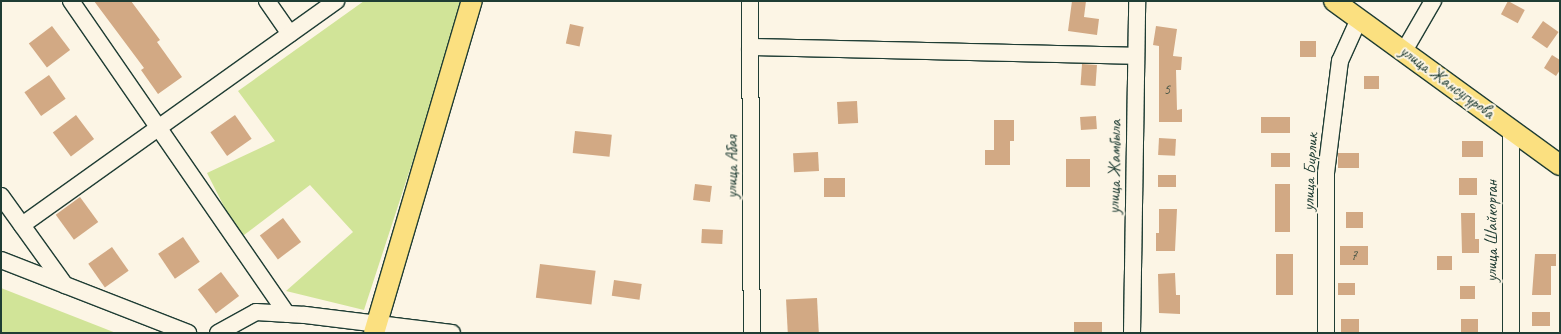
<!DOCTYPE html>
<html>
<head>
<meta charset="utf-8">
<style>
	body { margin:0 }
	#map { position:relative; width:1561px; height:334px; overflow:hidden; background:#fcf5e5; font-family:Caveat,sans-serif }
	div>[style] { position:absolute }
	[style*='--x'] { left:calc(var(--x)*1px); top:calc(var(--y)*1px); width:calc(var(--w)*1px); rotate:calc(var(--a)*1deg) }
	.green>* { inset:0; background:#d1e498 }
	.building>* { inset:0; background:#d2a984; transform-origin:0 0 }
	.roads { filter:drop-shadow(1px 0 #1f3d34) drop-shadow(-1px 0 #1f3d34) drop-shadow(0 1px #1f3d34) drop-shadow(0 -1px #1f3d34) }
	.minor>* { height:16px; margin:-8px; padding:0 8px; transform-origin:8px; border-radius:8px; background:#fcf5e5 }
	.major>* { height:20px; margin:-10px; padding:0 10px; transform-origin:10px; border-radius:10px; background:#fbe080 }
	span { translate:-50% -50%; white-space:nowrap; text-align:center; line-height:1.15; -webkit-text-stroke:4px #fcf5e5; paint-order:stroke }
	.number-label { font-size:15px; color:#4c5848 }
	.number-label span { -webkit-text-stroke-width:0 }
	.street-label { font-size:17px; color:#1f3d34 }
	.frame { position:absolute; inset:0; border:2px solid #1f3d34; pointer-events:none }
</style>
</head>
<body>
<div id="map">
	<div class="green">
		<div style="clip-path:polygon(364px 1px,465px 1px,364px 310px,286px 291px,353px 232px,310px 185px,240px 238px,207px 173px,275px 141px,238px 91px)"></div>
		<div style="clip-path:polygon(1px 288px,116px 333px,1px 333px)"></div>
	</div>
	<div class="building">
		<div style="clip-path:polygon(94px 1px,131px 1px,160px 40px,157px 42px,182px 77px,158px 94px,141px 70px,144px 68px)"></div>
		<div style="clip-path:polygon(1072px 1px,1086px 1px,1084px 17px,1099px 19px,1097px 35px,1068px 31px)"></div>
		<div style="left:1508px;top:1px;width:19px;height:15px;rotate:28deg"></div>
		<div style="left:1543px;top:21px;width:19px;height:20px;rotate:35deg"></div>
		<div style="left:570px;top:24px;width:14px;height:20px;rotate:12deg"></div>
		<div style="left:52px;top:26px;width:30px;height:29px;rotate:53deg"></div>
		<div style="clip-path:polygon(1156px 26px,1177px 29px,1173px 56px,1182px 57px,1181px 70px,1176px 70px,1177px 110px,1182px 109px,1182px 122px,1159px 122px,1159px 46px,1153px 45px)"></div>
		<div style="left:1300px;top:41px;width:16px;height:16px"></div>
		<div style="clip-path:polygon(1552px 55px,1560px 60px,1560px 70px,1556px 76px,1544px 68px)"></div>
		<div style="left:1082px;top:64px;width:15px;height:21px;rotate:4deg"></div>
		<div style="left:49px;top:75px;width:29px;height:30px;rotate:55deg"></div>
		<div style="left:1364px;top:76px;width:15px;height:13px"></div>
		<div style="left:857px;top:101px;width:22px;height:20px;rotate:87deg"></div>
		<div style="left:76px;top:115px;width:30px;height:29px;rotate:53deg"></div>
		<div style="left:235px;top:115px;width:29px;height:30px;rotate:55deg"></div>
		<div style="left:1096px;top:116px;width:13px;height:16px;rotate:86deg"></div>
		<div style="left:1261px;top:117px;width:29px;height:16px"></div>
		<div style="clip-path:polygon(994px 120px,1014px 120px,1014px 141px,1010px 141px,1010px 165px,985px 165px,985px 150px,994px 150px)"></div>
		<div style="left:575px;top:131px;width:37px;height:22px;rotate:6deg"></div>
		<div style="left:1159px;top:138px;width:17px;height:17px;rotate:3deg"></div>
		<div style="left:1483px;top:141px;width:16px;height:21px;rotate:90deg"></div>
		<div style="left:818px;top:152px;width:19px;height:25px;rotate:87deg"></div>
		<div style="left:1271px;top:153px;width:19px;height:14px"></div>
		<div style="left:1338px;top:153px;width:21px;height:15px"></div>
		<div style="left:1066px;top:159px;width:24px;height:28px"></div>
		<div style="left:1158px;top:175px;width:18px;height:12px"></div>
		<div style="left:824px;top:178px;width:21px;height:19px"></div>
		<div style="left:1459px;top:178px;width:18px;height:17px"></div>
		<div style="left:695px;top:184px;width:17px;height:16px;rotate:7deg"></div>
		<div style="left:1275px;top:184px;width:15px;height:48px"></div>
		<div style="left:80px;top:197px;width:31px;height:30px;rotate:54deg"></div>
		<div style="clip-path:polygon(1159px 209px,1177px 209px,1175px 251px,1156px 251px,1156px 233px,1159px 233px)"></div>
		<div style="left:1346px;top:212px;width:17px;height:16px"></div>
		<div style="clip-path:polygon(1461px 213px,1475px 213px,1475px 239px,1479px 239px,1479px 253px,1462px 253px)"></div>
		<div style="left:283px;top:218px;width:30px;height:29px;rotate:53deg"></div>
		<div style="left:702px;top:229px;width:21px;height:14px;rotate:3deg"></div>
		<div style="left:183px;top:237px;width:30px;height:30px;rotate:56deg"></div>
		<div style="left:1340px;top:246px;width:28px;height:19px"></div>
		<div style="left:112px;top:247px;width:29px;height:29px;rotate:55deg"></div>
		<div style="left:1276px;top:254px;width:17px;height:41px"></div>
		<div style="clip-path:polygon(1535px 254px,1556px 254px,1556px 266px,1551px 266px,1551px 295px,1532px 295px)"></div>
		<div style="left:1437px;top:256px;width:15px;height:14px"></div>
		<div style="left:540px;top:264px;width:56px;height:34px;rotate:7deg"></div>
		<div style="left:221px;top:272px;width:30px;height:29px;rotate:53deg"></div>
		<div style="clip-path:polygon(1175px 273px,1176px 295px,1180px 295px,1180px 314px,1159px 313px,1158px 274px)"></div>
		<div style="left:614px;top:280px;width:28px;height:16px;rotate:8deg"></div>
		<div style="left:1338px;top:283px;width:17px;height:12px"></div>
		<div style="left:1460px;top:286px;width:15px;height:13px"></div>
		<div style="left:817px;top:298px;width:35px;height:31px;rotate:87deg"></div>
		<div style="left:1532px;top:312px;width:18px;height:14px"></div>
		<div style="left:1341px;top:319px;width:18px;height:14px"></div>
		<div style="left:1461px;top:319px;width:17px;height:14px"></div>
		<div style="left:1102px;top:322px;width:11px;height:28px;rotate:90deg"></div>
	</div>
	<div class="roads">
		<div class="minor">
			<div style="--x:71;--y:1;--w:380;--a:55.4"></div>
			<div style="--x:267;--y:1;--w:40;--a:55.1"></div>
			<div style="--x:750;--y:1;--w:332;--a:89.7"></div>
			<div style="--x:750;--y:47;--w:386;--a:1.3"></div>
			<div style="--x:1404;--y:51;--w:58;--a:-59.9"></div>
			<div style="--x:1511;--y:129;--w:204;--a:90"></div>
			<div style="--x:1;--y:196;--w:110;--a:54.3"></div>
			<div style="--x:22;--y:225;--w:386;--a:-35.5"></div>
			<div style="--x:1;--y:260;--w:201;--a:21.3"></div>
			<div style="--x:218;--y:333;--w:43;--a:-28.9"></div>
			<div style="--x:256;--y:312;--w:49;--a:3.5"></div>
			<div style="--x:305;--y:315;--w:148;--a:7"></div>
			<div style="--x:1132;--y:333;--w:332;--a:-89.1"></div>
			<div style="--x:1326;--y:333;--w:160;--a:-90"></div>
			<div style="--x:1326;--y:173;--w:113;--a:-82.9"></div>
			<div style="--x:1340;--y:61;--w:46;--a:-65.7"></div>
		</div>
		<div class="major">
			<div style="--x:1334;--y:1;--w:279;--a:36"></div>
			<div style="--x:374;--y:333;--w:346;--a:-73.6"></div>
		</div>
	</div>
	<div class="number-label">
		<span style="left:1167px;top:90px">5</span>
		<span style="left:1354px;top:256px">7</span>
	</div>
	<div class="street-label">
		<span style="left:1447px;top:82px;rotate:36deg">улица Жансугурова</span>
		<span style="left:732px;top:167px;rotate:-90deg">улица Абая</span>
		<span style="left:1115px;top:167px;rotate:-89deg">улица Жамбыла</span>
		<span style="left:1310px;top:172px;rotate:-87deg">улица Бирлик</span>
		<span style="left:1492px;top:231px;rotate:-90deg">улица Шайкорган</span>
	</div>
	<div class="frame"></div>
</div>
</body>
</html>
